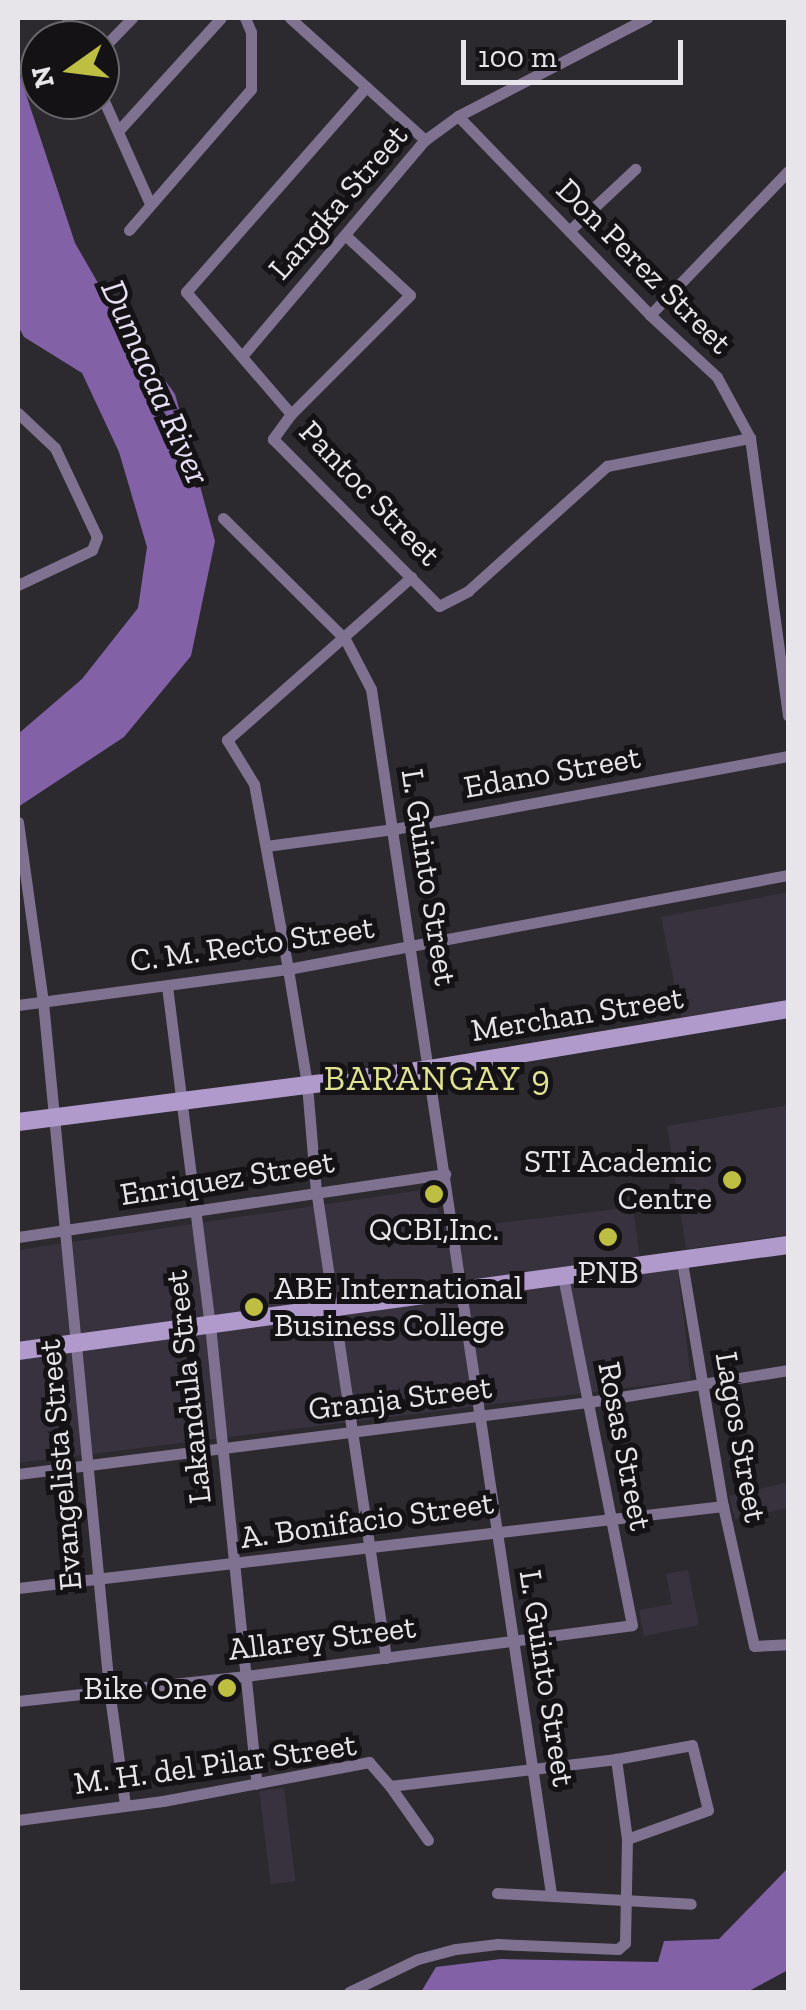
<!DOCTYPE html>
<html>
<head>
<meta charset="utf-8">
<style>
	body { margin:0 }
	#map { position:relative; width:806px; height:2010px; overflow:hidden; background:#2c292f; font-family:"Zilla Slab",serif }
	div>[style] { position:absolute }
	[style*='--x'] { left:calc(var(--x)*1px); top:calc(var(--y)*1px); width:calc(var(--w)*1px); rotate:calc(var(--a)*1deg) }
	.built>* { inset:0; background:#37323e; transform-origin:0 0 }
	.water>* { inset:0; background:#8261a6 }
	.street>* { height:11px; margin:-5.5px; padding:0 5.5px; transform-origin:5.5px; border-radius:5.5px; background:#7f7290 }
	.secondary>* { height:18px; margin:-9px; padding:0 9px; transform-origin:9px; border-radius:9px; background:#af9acb }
	.dots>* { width:28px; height:28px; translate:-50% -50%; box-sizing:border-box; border:5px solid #141215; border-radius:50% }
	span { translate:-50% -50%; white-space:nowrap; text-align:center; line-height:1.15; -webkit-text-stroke:10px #141215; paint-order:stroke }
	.street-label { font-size:32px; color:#e7e5e9 }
	.poi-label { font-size:32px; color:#e7e5e9 }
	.right { translate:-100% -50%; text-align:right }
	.left { translate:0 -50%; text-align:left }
	.water-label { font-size:35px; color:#e7def2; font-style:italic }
	.neighbourhood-label { font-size:35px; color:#e0e294; letter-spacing:2.5px }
	.frame { position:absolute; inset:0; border:20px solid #e7e5e9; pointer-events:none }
	.north { position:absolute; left:20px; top:20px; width:100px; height:100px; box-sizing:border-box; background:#141215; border:2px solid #68666a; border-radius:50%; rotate:256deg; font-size:28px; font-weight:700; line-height:40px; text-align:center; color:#e7e5e9 }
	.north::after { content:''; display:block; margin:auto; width:35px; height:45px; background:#bebf42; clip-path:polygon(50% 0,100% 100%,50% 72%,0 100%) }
	.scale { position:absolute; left:461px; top:40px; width:222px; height:45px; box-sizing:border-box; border:5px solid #e7e5e9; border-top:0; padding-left:12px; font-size:30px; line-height:35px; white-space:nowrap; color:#e7e5e9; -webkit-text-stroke:8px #141215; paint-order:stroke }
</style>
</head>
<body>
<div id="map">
	<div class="built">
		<div style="clip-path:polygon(788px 892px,788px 1002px,682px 1023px,661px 917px)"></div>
		<div style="clip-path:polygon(788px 1105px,788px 1235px,686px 1249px,667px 1126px)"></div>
		<div style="clip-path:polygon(435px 1188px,441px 1230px,633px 1207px,640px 1259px,676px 1254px,691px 1380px,18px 1463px,18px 1250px)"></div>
		<div style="clip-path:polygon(788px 1482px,788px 1508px,735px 1519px,729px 1496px)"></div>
		<div style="clip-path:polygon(688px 1570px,699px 1625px,644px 1636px,639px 1610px,672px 1604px,666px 1574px)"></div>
		<div style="left:284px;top:1788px;width:94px;height:25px;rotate:83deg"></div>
	</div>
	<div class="water">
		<div style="clip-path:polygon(18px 70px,75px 243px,113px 309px,175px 394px,215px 541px,191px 656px,124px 737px,18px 807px,18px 734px,82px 679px,138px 608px,147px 547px,119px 452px,82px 373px,24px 337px,18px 326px)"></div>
		<div style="clip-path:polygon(788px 1868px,788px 1970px,747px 1992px,421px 1992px,436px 1967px,501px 1959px,658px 1962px,664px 1941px,719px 1939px)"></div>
	</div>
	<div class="street">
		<div style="--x:67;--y:18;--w:24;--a:68"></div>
		<div style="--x:290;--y:18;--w:182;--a:42.1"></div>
		<div style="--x:100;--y:51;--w:46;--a:-45.9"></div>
		<div style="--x:100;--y:92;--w:123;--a:65.9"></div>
		<div style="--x:458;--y:116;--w:277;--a:46"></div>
		<div style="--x:650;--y:315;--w:91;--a:42.8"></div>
		<div style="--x:717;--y:377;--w:69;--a:61.6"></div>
		<div style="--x:750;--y:438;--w:280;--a:82.2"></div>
		<div style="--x:119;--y:130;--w:151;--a:-47.7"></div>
		<div style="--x:129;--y:230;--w:186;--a:-49.1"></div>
		<div style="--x:251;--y:89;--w:57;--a:-90"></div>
		<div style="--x:251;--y:32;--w:15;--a:-113"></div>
		<div style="--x:569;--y:231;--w:91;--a:-43.2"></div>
		<div style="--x:345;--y:235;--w:88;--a:42.7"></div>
		<div style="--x:410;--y:295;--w:168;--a:135"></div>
		<div style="--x:291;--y:414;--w:31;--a:126"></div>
		<div style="--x:273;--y:439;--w:235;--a:45.2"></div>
		<div style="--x:439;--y:606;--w:33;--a:-27"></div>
		<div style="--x:468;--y:591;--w:187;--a:-42"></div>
		<div style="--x:607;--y:466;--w:146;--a:-11.1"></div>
		<div style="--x:650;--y:315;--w:199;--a:-46.2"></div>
		<div style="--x:243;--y:355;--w:282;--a:-49.8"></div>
		<div style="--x:425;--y:140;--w:41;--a:-36"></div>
		<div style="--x:458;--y:116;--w:213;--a:-27.4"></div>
		<div style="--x:18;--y:413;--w:51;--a:43.4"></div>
		<div style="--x:55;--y:448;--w:98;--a:64.7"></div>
		<div style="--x:97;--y:537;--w:14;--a:111"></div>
		<div style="--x:92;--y:550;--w:82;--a:154.7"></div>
		<div style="--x:291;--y:414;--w:161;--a:-130.7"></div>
		<div style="--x:186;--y:292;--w:273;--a:-48.7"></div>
		<div style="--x:223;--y:518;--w:172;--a:44.8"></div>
		<div style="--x:345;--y:639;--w:56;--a:62.5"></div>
		<div style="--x:371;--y:689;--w:1218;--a:81.5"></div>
		<div style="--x:18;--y:822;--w:182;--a:82.1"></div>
		<div style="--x:43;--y:1002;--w:690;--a:84.51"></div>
		<div style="--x:109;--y:1689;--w:117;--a:82.1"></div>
		<div style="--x:266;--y:846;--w:129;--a:-7.6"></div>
		<div style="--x:394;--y:829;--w:401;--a:-10.5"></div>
		<div style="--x:167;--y:986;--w:342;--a:82.8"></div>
		<div style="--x:210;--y:1325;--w:461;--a:84.2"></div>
		<div style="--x:18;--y:1005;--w:272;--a:-7.6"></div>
		<div style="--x:288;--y:969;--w:509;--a:-10.65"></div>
		<div style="--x:18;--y:1237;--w:432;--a:-8.4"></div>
		<div style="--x:682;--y:1262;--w:247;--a:80.5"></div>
		<div style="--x:723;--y:1506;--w:143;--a:77.5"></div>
		<div style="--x:754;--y:1646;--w:34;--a:-3"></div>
		<div style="--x:18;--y:1474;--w:576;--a:-7.19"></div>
		<div style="--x:589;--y:1402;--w:202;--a:-9.1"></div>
		<div style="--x:18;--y:1588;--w:710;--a:-6.63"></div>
		<div style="--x:386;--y:1658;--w:471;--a:-98.5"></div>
		<div style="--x:316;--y:1192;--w:108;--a:-94.8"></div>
		<div style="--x:307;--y:1084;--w:117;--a:-99.4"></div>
		<div style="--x:288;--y:969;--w:188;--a:-100.4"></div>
		<div style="--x:254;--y:784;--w:52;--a:-121.5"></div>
		<div style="--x:227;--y:740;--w:246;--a:-41.5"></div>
		<div style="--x:18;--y:1701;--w:229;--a:-6.3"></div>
		<div style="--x:246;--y:1676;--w:389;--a:-7.5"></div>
		<div style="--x:632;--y:1625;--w:355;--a:-101.2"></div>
		<div style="--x:390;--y:1786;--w:66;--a:54.9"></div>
		<div style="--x:18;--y:1820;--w:146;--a:-7.5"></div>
		<div style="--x:163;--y:1801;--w:210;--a:-10.7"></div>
		<div style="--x:369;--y:1762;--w:32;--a:49"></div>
		<div style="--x:390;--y:1786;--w:228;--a:-6.8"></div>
		<div style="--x:616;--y:1759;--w:77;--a:-10.4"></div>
		<div style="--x:692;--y:1745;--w:67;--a:76.2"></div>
		<div style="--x:708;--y:1810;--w:86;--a:160.3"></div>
		<div style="--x:497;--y:1893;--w:194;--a:3.2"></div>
		<div style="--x:349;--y:1992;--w:76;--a:-25.6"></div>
		<div style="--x:418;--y:1959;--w:39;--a:-15"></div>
		<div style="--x:456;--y:1949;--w:42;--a:-6.8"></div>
		<div style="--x:498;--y:1944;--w:120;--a:2.4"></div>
		<div style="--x:618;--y:1949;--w:9;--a:-41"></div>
		<div style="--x:625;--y:1943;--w:104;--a:-88.9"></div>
		<div style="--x:627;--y:1839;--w:81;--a:-97.8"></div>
	</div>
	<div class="secondary">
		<div style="--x:18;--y:1122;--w:415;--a:-7.3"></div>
		<div style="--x:430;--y:1069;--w:363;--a:-9.5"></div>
		<div style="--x:18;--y:1351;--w:777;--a:-7.84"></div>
	</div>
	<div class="dots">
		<div style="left:732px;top:1180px;background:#bebf42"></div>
		<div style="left:434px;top:1194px;background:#bebf42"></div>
		<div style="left:608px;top:1237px;background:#bebf42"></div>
		<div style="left:254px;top:1307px;background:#bebf42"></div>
		<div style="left:227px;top:1688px;background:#bebf42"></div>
	</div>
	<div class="street-label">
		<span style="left:338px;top:202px;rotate:-49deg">Langka Street</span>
		<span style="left:644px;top:266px;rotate:45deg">Don Perez Street</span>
		<span style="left:370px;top:493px;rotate:46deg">Pantoc Street</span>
		<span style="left:552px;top:772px;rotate:-10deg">Edano Street</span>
		<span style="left:429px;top:877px;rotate:81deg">L. Guinto Street</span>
		<span style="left:252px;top:944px;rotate:-8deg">C. M. Recto Street</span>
		<span style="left:577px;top:1014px;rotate:-9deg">Merchan Street</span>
		<span style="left:227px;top:1178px;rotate:-9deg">Enriquez Street</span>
		<span style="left:188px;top:1387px;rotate:-96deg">Lakandula Street</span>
		<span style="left:400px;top:1398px;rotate:-7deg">Granja Street</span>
		<span style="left:741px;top:1437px;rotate:80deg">Lagos Street</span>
		<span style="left:625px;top:1446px;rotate:79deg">Rosas Street</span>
		<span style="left:60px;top:1465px;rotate:-95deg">Evangelista Street</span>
		<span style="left:367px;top:1520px;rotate:-8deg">A. Bonifacio Street</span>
		<span style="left:322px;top:1638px;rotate:-7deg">Allarey Street</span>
		<span style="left:547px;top:1678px;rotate:81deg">L. Guinto Street</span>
		<span style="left:215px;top:1764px;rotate:-8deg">M. H. del Pilar Street</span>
	</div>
	<div class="poi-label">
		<span class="right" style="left:712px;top:1180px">STI Academic<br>Centre</span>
		<span style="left:434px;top:1229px">QCBI,Inc.</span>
		<span style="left:608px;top:1272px">PNB</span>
		<span class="left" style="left:274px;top:1307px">ABE International<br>Business College</span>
		<span class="right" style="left:207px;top:1688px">Bike One</span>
	</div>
	<div class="water-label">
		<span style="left:156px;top:382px;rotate:66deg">Dumacaa River</span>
	</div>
	<div class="neighbourhood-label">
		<span style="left:438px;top:1078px">BARANGAY 9</span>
	</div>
	<div class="frame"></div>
	<div class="north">N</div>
	<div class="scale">100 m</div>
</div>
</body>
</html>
